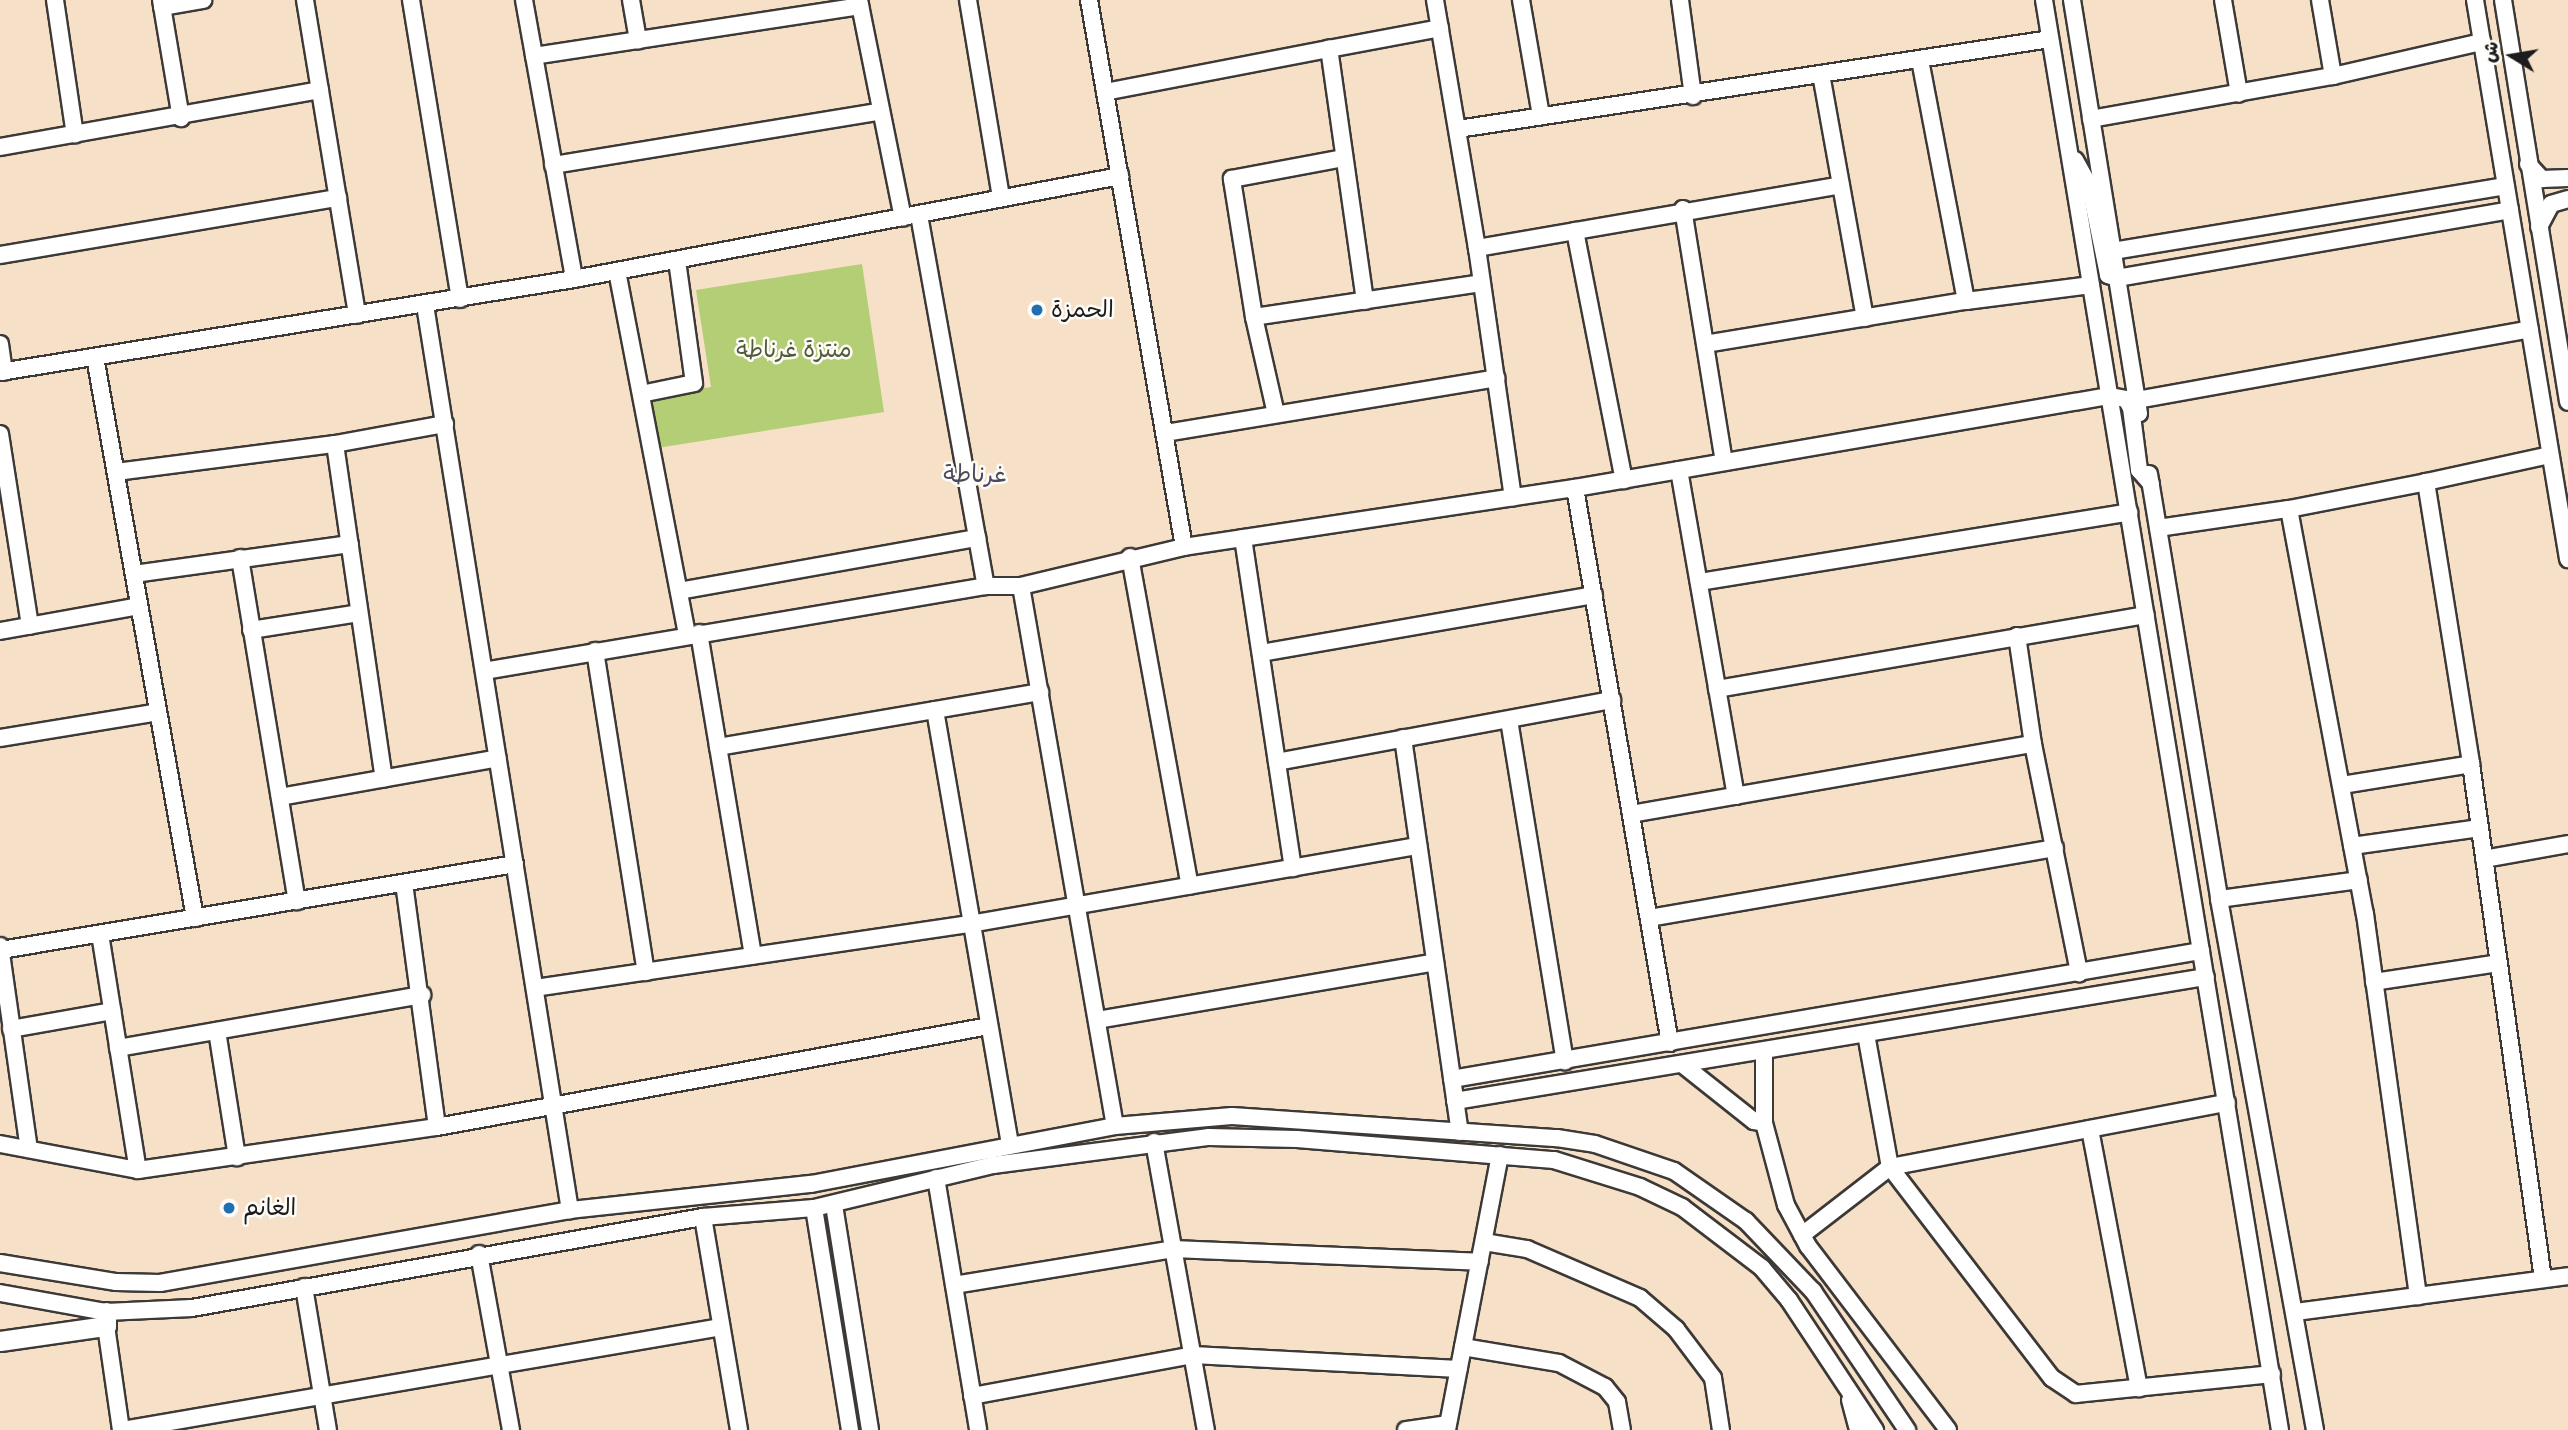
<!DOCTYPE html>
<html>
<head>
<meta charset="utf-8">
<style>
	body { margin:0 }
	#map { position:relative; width:2568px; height:1430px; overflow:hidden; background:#f6e0c7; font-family:"Balsamiq Sans","Playpen Sans Arabic",sans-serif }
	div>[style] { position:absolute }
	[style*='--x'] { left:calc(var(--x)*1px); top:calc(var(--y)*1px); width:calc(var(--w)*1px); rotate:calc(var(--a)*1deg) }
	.green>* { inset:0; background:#b3ce74 }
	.roads { filter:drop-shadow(2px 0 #3d3936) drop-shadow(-2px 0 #3d3936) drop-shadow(0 2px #3d3936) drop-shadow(0 -2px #3d3936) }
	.minor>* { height:16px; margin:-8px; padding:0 8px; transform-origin:8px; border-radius:8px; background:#fff }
	.major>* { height:19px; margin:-9.5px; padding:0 9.5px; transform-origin:9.5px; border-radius:9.5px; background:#fff }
	.dots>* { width:19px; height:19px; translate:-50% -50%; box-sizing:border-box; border:4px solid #fdfcf7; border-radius:50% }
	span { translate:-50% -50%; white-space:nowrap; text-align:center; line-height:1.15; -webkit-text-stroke:5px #fdfcf7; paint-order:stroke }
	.poi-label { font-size:23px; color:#1c1c1c }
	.left { translate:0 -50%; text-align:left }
	.park-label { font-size:23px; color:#515a3b }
	.neighbourhood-label { font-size:24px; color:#4c495f }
	.north { position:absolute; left:2477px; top:21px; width:70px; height:70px; -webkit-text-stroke:5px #fdfcf7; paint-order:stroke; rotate:281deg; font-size:19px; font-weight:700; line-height:28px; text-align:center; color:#1c1c1c }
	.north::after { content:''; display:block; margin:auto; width:24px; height:32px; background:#1c1c1c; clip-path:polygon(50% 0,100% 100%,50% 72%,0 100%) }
</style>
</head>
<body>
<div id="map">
	<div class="green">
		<div style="clip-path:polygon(862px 264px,884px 412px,657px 448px,649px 397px,711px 387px,696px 290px)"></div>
	</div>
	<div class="roads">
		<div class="minor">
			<div style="--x:55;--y:0;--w:136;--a:81.6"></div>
			<div style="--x:161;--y:0;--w:120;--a:80.4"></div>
			<div style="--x:305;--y:0;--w:319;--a:80.6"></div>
			<div style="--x:411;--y:0;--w:303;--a:80.7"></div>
			<div style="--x:524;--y:0;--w:283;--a:79.8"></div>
			<div style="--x:631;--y:0;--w:41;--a:80.1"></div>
			<div style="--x:859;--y:0;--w:222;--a:78.6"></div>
			<div style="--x:968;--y:0;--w:201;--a:80.5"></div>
			<div style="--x:1089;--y:0;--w:555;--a:80.15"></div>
			<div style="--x:1435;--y:0;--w:252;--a:80.4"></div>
			<div style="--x:1477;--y:248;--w:252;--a:81.8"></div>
			<div style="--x:1521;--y:0;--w:118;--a:80.2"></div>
			<div style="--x:1680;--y:0;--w:97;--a:82.3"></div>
			<div style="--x:2044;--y:0;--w:1449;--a:80.63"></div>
			<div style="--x:2072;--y:0;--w:419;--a:80.8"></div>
			<div style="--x:2223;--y:0;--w:95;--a:80.3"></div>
			<div style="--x:2320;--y:0;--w:77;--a:80.3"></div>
			<div style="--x:2475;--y:0;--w:567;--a:80.55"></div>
			<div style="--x:2503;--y:0;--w:407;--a:80.8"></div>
			<div style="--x:162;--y:7;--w:42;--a:-9.7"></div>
			<div style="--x:534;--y:56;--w:330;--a:-8.7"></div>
			<div style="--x:1821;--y:74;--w:248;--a:79.8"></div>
			<div style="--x:1105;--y:92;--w:228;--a:-10.9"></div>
			<div style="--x:2091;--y:119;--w:246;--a:-10.1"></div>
			<div style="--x:2333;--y:76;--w:153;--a:-12.9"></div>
			<div style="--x:1458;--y:129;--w:599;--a:-8.64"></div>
			<div style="--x:0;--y:147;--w:325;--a:-10.1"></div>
			<div style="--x:2075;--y:160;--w:31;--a:61"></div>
			<div style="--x:2090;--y:187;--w:90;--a:78.4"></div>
			<div style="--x:2108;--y:275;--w:9;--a:18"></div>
			<div style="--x:2117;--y:278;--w:399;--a:-9.8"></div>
			<div style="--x:2528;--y:164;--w:21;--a:47"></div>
			<div style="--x:2542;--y:179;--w:26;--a:-2"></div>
			<div style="--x:553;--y:165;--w:332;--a:-9.3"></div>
			<div style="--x:1683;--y:209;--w:256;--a:80.8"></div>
			<div style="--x:919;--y:215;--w:377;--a:79.8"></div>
			<div style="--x:2539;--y:227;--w:26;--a:-62"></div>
			<div style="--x:2551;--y:204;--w:18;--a:-16"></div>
			<div style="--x:1575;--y:231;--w:254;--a:78.9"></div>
			<div style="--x:1477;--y:248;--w:369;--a:-9.8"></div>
			<div style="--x:2113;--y:251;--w:398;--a:-9.4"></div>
			<div style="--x:0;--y:255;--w:343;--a:-9.6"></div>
			<div style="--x:617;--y:271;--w:371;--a:79.1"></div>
			<div style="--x:1365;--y:301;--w:255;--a:-98.1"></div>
			<div style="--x:1329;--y:49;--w:113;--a:-10.7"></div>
			<div style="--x:1966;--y:301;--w:126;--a:-7.3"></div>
			<div style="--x:425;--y:305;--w:917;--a:80.9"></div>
			<div style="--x:1254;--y:317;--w:230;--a:-8.5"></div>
			<div style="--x:0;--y:344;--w:28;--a:82"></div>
			<div style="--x:1705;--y:344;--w:265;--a:-9.4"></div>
			<div style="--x:1966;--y:301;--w:246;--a:-100.8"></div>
			<div style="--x:95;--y:357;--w:570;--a:79.89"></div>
			<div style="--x:0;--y:372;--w:581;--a:-9.2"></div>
			<div style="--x:574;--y:279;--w:556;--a:-10.68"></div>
			<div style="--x:641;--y:394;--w:54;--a:-11.7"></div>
			<div style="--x:694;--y:383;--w:124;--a:-97.9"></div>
			<div style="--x:2137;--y:400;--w:399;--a:-10.2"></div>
			<div style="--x:1276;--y:414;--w:99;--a:-102.8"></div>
			<div style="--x:1254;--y:317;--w:140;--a:-99.1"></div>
			<div style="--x:1232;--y:179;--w:113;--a:-10.7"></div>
			<div style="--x:1165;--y:433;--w:336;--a:-9.4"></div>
			<div style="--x:0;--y:434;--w:194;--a:81.1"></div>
			<div style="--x:335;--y:444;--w:338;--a:81.7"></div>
			<div style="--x:1679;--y:470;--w:331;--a:80.1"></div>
			<div style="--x:116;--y:472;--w:221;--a:-7.3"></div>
			<div style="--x:335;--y:444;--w:112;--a:-10.3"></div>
			<div style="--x:2149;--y:474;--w:431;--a:80.6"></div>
			<div style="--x:2219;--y:899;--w:540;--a:79.75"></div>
			<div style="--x:2426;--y:482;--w:127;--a:-12.3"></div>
			<div style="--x:1575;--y:488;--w:563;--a:80.29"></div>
			<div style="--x:2289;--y:509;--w:412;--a:79.4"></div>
			<div style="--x:2365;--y:914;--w:386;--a:82.1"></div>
			<div style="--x:2158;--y:528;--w:132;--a:-8.3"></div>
			<div style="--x:2289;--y:509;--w:140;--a:-11.1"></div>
			<div style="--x:2426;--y:482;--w:286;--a:80.9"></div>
			<div style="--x:2471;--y:764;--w:520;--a:82.04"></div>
			<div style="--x:1243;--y:538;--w:334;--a:81.4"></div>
			<div style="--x:1130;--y:557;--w:334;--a:79.7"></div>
			<div style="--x:240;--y:558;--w:348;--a:80.6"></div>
			<div style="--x:134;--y:574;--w:218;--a:-7.9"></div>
			<div style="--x:1699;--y:582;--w:436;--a:-9.2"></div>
			<div style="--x:1021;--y:586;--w:548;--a:80.13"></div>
			<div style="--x:679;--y:591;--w:303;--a:-10.1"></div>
			<div style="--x:251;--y:630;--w:109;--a:-8.9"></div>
			<div style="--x:0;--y:631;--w:141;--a:-10.2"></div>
			<div style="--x:699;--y:633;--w:327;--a:80.5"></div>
			<div style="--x:2017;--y:636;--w:109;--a:81.6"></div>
			<div style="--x:2033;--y:744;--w:234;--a:78.6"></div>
			<div style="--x:595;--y:651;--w:325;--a:81"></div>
			<div style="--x:1261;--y:653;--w:338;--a:-9.9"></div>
			<div style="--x:484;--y:671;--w:509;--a:-9.61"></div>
			<div style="--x:986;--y:586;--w:35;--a:0"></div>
			<div style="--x:1021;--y:586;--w:168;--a:-13.5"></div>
			<div style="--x:1184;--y:547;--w:395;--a:-8.6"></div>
			<div style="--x:1575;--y:488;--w:542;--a:-9.78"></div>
			<div style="--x:2109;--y:396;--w:17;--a:10"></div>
			<div style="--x:2126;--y:399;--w:10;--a:61"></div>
			<div style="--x:2131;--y:408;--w:63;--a:82.6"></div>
			<div style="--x:2139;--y:470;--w:18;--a:49"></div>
			<div style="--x:1717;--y:689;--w:435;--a:-9.8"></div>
			<div style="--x:935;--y:710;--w:441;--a:80.2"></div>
			<div style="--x:1509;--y:720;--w:346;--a:80.7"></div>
			<div style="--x:0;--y:738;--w:160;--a:-9.3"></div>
			<div style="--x:1403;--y:738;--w:398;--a:81.8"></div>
			<div style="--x:718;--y:747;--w:327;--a:-9.7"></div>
			<div style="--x:1277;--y:762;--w:341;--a:-10.5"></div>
			<div style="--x:2342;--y:785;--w:131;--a:-9.2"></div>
			<div style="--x:280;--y:797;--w:221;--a:-10.1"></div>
			<div style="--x:1631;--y:814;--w:408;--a:-9.9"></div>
			<div style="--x:2352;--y:846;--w:129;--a:-8"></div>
			<div style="--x:2484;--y:859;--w:85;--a:-10.1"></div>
			<div style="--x:404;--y:883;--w:246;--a:82.3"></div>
			<div style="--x:2219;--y:899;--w:141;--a:-7.7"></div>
			<div style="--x:1649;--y:918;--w:412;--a:-9.8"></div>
			<div style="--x:100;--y:934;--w:239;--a:80.9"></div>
			<div style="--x:0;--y:946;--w:205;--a:81.9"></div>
			<div style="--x:1;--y:950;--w:521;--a:-9.5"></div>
			<div style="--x:2374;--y:982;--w:126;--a:-8.6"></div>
			<div style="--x:535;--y:988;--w:440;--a:-8.4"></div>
			<div style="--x:970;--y:924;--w:455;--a:-9.9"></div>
			<div style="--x:1097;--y:1020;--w:343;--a:-9.7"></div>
			<div style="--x:11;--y:1029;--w:103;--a:-10.1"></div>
			<div style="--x:217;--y:1031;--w:128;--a:81"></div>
			<div style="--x:1866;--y:1034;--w:135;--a:79.8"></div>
			<div style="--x:1890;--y:1167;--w:266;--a:52.5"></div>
			<div style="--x:2052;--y:1378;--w:29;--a:34"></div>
			<div style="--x:2076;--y:1394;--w:197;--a:-5.8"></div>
			<div style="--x:118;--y:1048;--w:309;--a:-9.9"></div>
			<div style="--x:1764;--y:1051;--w:72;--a:90"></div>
			<div style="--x:1764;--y:1123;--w:85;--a:75"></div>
			<div style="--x:1786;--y:1205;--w:47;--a:61.8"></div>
			<div style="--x:1808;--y:1246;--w:231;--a:52.7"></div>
			<div style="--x:1682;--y:1064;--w:92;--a:38.4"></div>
			<div style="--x:1754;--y:1121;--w:10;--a:11"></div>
			<div style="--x:1452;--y:1079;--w:760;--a:-9.7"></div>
			<div style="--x:1455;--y:1101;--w:761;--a:-9.38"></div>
			<div style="--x:2090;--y:1129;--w:264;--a:79.3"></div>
			<div style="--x:1154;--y:1142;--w:293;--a:79.8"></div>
			<div style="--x:0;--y:1144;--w:140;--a:10.7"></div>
			<div style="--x:138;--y:1170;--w:302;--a:-8.2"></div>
			<div style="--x:437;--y:1127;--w:561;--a:-10.37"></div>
			<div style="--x:936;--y:1178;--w:255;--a:80.5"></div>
			<div style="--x:834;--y:1205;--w:228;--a:80.9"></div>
			<div style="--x:814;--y:1208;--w:225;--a:80.8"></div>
			<div style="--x:703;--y:1217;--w:216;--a:80.4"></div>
			<div style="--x:1802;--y:1235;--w:111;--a:-37.7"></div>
			<div style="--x:1890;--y:1167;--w:343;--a:-10.8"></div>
			<div style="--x:1484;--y:1242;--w:44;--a:9.2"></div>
			<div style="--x:1527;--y:1249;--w:123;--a:23.4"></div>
			<div style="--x:1640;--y:1298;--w:48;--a:40.7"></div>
			<div style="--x:1676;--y:1329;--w:61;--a:52.9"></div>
			<div style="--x:1713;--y:1378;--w:53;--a:81.3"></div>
			<div style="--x:479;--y:1254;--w:179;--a:79.7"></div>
			<div style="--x:0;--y:1263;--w:118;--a:9.3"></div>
			<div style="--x:116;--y:1282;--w:44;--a:1.3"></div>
			<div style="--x:160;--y:1283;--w:416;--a:-10.1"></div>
			<div style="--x:570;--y:1210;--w:242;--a:-6.2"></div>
			<div style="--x:811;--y:1184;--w:309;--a:-10.8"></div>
			<div style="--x:1115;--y:1126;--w:117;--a:-4.9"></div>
			<div style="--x:1232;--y:1116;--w:326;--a:3.9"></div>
			<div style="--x:1557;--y:1138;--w:38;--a:9"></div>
			<div style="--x:1595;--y:1144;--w:83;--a:18.9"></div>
			<div style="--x:1674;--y:1171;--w:88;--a:34.8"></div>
			<div style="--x:1746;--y:1221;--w:97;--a:46.3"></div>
			<div style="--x:1813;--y:1291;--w:168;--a:55.9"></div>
			<div style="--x:954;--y:1285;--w:222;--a:-9.3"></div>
			<div style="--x:1173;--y:1249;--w:307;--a:2.4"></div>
			<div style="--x:304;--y:1287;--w:145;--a:80.5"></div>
			<div style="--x:0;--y:1293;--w:108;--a:10.2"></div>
			<div style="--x:106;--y:1312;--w:86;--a:-2.7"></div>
			<div style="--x:192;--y:1308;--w:519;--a:-10.1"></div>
			<div style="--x:703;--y:1217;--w:111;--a:-4.6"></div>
			<div style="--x:814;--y:1208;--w:184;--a:-13.5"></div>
			<div style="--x:993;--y:1165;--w:218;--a:-7.4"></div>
			<div style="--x:1209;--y:1137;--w:88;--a:1.3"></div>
			<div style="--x:1297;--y:1139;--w:258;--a:4.7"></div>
			<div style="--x:1554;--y:1160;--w:90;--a:17.4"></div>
			<div style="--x:1640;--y:1187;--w:47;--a:25.5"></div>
			<div style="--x:1682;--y:1207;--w:101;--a:37.3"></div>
			<div style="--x:1762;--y:1268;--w:42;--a:49.8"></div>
			<div style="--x:1789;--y:1300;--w:156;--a:56.5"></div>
			<div style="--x:2296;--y:1312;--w:274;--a:-7.5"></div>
			<div style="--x:106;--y:1326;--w:105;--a:81.8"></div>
			<div style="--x:1463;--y:1347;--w:97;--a:9.5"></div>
			<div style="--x:1559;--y:1363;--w:52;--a:27.6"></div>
			<div style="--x:1605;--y:1387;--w:19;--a:51"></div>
			<div style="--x:1617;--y:1402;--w:28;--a:80"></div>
			<div style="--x:972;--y:1396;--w:225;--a:-10.5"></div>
			<div style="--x:1193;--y:1355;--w:266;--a:3"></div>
			<div style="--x:1850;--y:1400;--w:31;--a:75"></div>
			<div style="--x:123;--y:1430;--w:607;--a:-9.77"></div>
			<div style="--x:1406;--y:1430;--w:42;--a:-8.1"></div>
			<div style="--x:1447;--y:1430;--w:280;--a:-79.1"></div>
		</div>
		<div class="major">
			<div style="--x:0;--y:1341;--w:107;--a:-8.1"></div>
			<div style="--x:106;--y:1326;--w:14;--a:-90"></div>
		</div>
	</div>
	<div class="dots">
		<div style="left:1037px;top:310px;background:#1f6fb2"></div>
		<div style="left:229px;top:1208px;background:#1f6fb2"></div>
	</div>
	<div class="poi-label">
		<span class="left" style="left:1051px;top:310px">الحمزة</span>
		<span class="left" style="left:243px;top:1208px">الغانم</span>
	</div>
	<div class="park-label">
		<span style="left:794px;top:350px">منتزة غرناطة</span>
	</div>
	<div class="neighbourhood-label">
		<span style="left:975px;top:475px">غرناطة</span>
	</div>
	<div class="north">ش</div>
</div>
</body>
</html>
